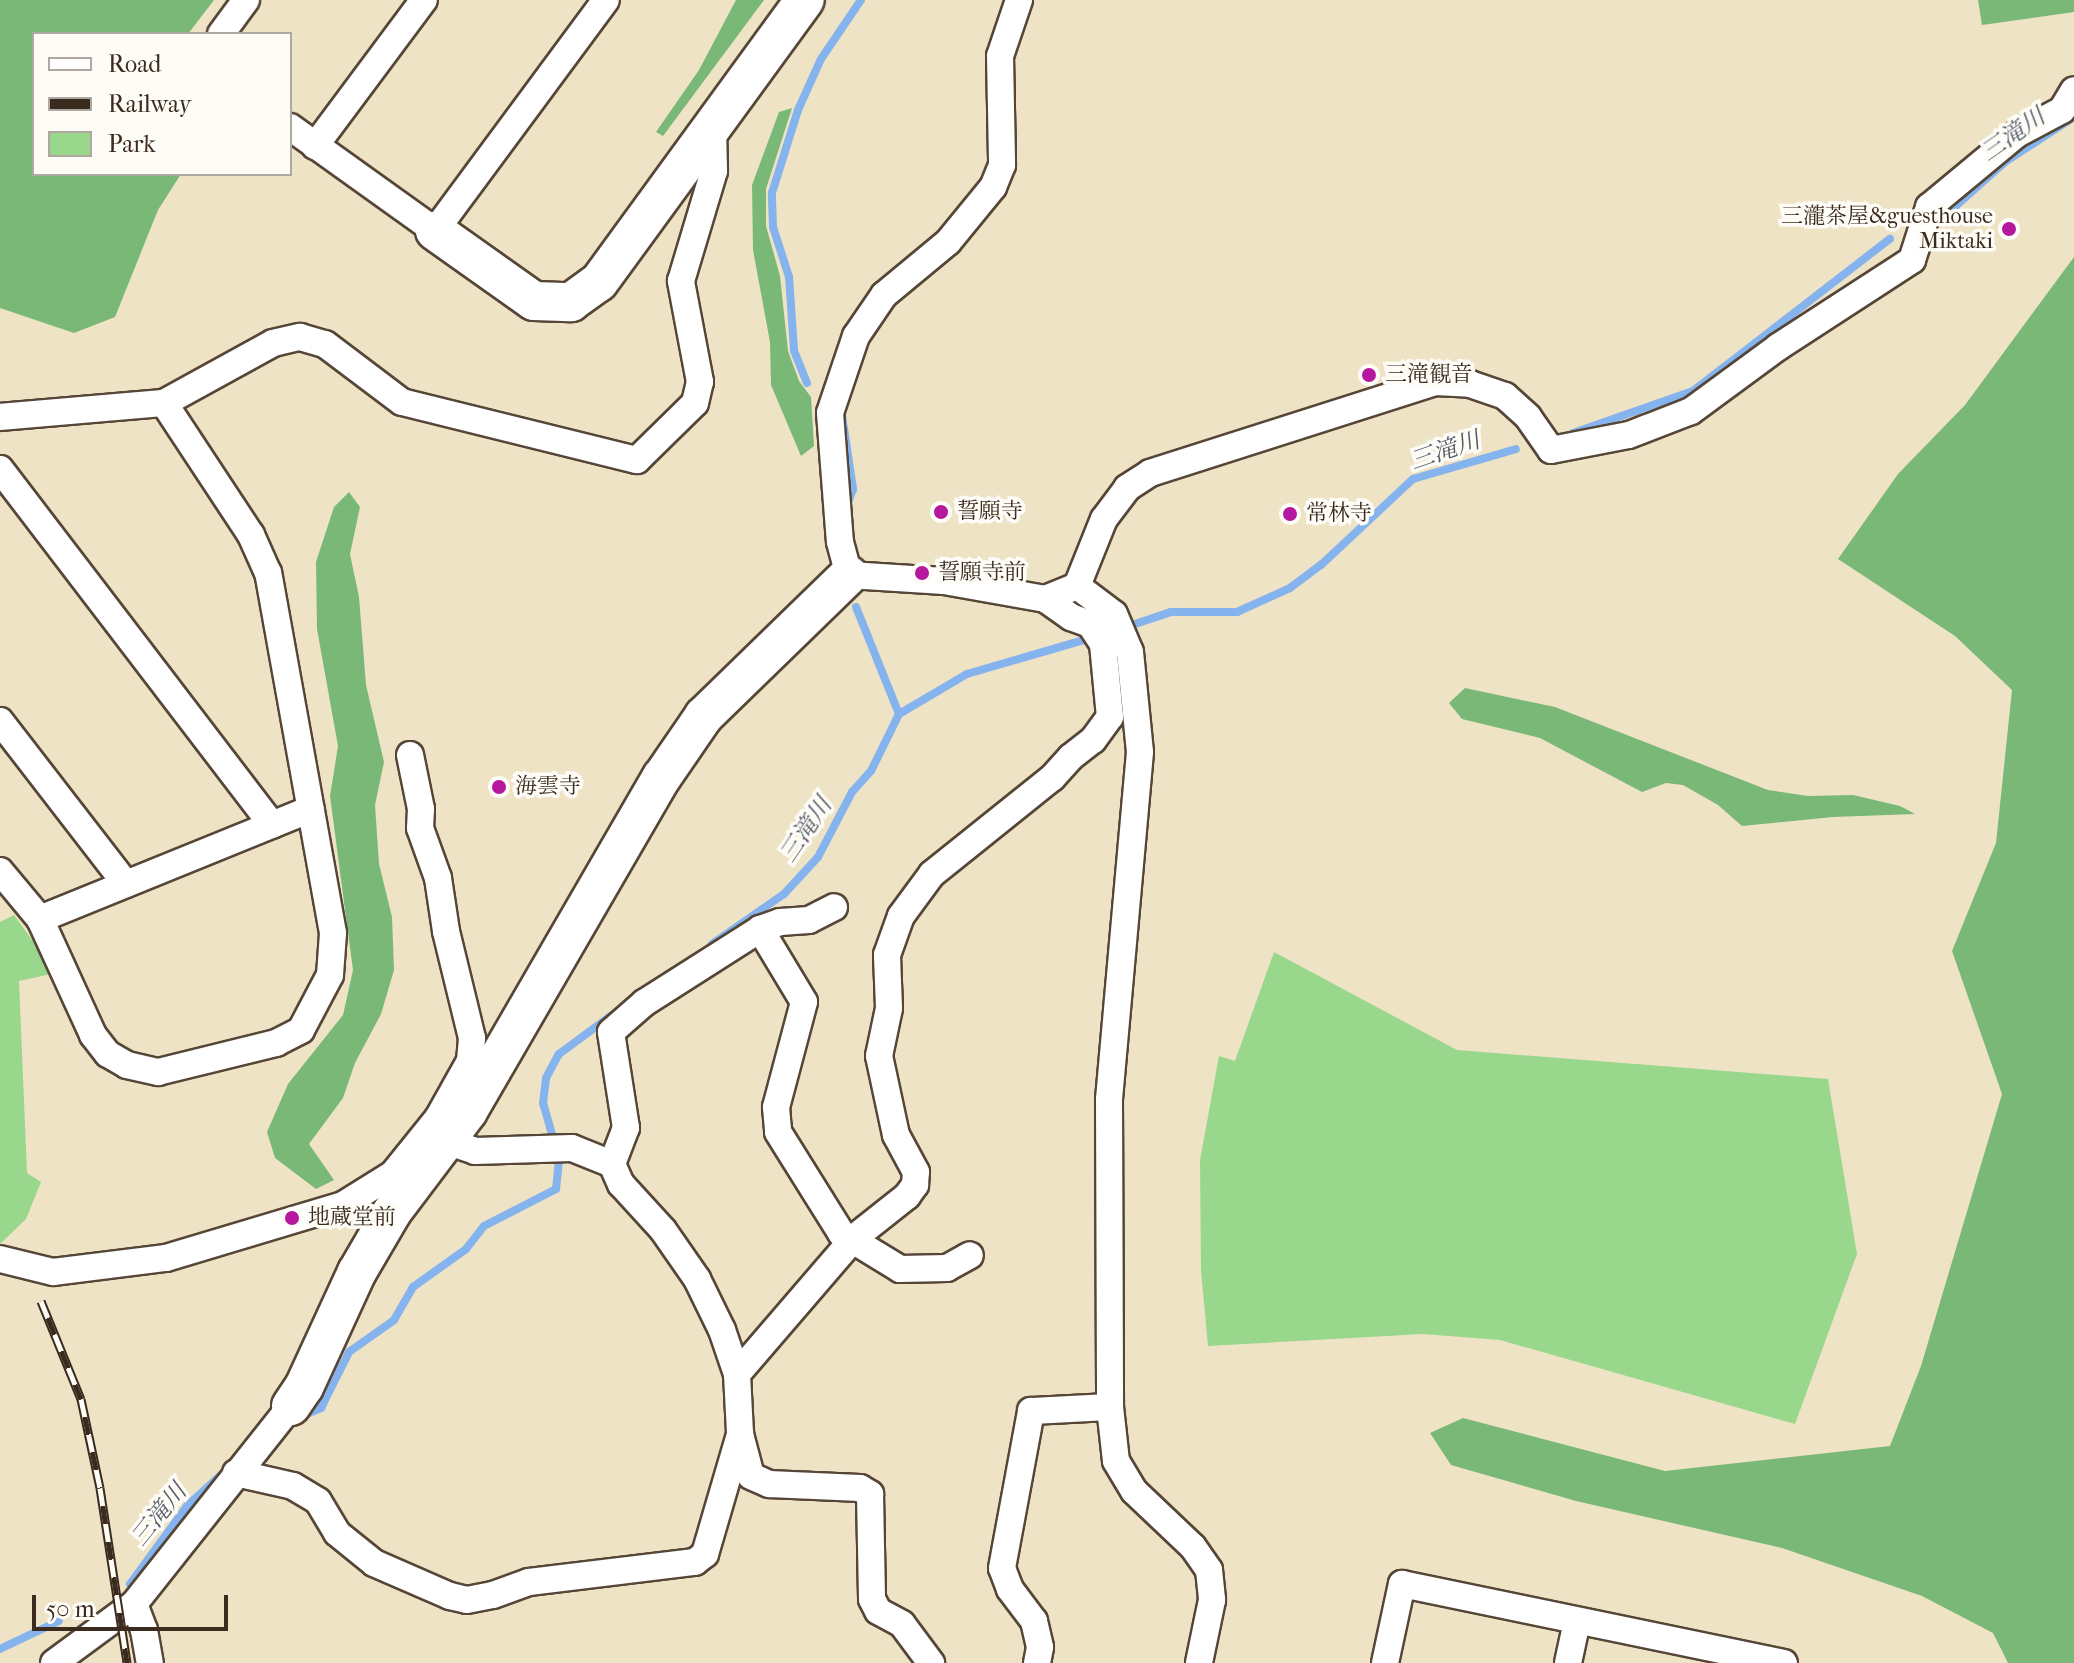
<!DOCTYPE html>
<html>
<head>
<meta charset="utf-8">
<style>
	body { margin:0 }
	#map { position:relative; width:2074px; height:1663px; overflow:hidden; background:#efe3c5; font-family:"IM FELL French Canon","Noto Serif JP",serif }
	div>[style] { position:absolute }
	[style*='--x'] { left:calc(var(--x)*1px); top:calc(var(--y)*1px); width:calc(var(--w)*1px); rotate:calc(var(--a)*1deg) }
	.green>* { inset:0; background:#99d78d }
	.forest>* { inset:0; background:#7ab878 }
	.stream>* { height:8px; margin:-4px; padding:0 4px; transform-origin:4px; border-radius:4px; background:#84b3ee }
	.roads { filter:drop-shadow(2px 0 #564637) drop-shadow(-2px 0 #564637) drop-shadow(0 2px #564637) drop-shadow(0 -2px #564637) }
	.street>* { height:26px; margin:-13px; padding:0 13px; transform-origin:13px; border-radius:13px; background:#fff }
	.secondary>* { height:38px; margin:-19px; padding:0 19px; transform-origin:19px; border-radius:19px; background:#fff }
	.rail>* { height:9px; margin-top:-4.5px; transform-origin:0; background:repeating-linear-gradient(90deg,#fdfcf7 0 18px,#3b2a1e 0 36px); box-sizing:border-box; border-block:2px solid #3b2a1e }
	.dots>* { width:22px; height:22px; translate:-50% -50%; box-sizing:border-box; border:4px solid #fdfcf7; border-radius:50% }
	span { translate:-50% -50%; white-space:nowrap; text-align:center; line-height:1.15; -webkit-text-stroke:7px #fdfcf7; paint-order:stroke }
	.poi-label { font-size:22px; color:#3b2a1e }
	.right { translate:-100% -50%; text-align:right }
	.left { translate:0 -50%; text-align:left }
	.water-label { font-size:24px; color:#555a67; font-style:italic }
	.legend { position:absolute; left:32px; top:32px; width:260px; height:144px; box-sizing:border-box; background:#fdfcf7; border:2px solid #afa8a0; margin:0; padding:10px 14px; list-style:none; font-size:24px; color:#3b2a1e }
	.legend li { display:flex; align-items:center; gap:16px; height:40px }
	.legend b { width:40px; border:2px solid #afa8a0 }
	.scale { position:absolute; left:32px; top:1595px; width:196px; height:36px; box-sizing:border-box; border:4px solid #3b2a1e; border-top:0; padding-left:10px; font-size:24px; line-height:28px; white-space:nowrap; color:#3b2a1e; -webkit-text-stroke:6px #fdfcf7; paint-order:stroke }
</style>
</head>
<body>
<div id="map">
	<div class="green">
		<div style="clip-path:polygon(14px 915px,56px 973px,19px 981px,27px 1173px,41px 1182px,26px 1219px,0 1244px,0 922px)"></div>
		<div style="clip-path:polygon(1274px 952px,1457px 1050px,1828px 1079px,1857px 1254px,1795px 1424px,1500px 1340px,1423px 1334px,1208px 1346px,1201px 1271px,1200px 1160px,1219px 1056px,1235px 1061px)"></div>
	</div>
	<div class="forest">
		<div style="clip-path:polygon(0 0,214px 0,188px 34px,34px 34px,34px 174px,181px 174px,158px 210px,115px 317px,74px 333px,0 308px)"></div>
		<div style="clip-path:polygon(736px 0,764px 0,663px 136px,656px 132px,699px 70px)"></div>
		<div style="clip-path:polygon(1978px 0,2074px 0,2074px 12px,1982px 25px)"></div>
		<div style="clip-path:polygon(792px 108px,766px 189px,766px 226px,780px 276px,788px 351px,799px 381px,811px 397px,814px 446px,801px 456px,771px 385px,770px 342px,753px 250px,752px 185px,779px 112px)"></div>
		<div style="clip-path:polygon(2074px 257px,2074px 1663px,2008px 1663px,1993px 1633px,1922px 1596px,1782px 1548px,1576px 1501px,1451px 1465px,1430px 1433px,1463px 1418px,1665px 1471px,1890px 1446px,1921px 1366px,2002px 1094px,1952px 951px,1996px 843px,2012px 690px,1955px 636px,1838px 559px,1898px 474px,1965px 405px)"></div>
		<div style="clip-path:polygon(349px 492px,360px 507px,350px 554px,359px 597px,366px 685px,384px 762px,375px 805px,379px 864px,392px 917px,394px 970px,381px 1014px,355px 1063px,343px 1098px,309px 1144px,334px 1180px,316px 1189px,275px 1158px,267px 1132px,288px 1084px,343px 1015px,353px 970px,330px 796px,338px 746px,317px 629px,316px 562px,334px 507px)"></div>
		<div style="clip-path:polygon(1465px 688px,1555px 707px,1768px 790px,1808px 796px,1853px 795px,1900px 806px,1915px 814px,1833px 817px,1742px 826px,1718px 805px,1683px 785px,1666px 783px,1642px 792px,1540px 738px,1462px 719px,1449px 703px)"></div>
	</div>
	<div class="stream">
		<div style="--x:1940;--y:220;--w:87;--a:-41.7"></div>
		<div style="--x:2005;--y:162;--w:82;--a:-33.1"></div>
		<div style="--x:807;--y:383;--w:35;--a:-112"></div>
		<div style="--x:794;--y:350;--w:73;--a:-93.9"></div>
		<div style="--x:789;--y:277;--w:52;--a:-107.7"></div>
		<div style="--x:773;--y:227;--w:34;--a:-92"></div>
		<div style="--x:772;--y:193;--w:87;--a:-72.6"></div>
		<div style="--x:798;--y:110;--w:56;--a:-65.7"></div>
		<div style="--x:821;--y:59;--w:71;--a:-55.9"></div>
		<div style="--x:842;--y:415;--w:75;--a:81.5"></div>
		<div style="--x:853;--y:489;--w:20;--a:110"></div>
		<div style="--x:1573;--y:433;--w:127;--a:-19.3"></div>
		<div style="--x:1693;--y:391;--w:249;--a:-37.7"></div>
		<div style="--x:856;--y:607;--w:115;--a:68.1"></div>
		<div style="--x:1123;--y:628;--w:51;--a:-18.4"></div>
		<div style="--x:1171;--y:612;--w:66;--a:0"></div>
		<div style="--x:1237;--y:612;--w:58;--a:-24.4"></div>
		<div style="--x:1290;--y:588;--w:39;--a:-37"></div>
		<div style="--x:1321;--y:565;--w:126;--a:-43.1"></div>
		<div style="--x:1413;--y:479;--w:107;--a:-16.2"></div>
		<div style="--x:712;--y:944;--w:88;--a:-34.8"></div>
		<div style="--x:784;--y:894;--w:50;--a:-47.4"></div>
		<div style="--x:818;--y:857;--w:73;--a:-62.4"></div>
		<div style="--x:852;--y:792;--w:28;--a:-48"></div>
		<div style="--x:871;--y:771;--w:64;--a:-63.8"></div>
		<div style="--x:899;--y:714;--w:79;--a:-30.5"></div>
		<div style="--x:967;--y:674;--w:132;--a:-16.2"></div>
		<div style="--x:302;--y:1416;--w:21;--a:-23"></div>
		<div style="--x:321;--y:1408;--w:63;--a:-63.4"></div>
		<div style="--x:349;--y:1352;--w:55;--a:-35.4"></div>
		<div style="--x:394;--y:1320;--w:38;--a:-60"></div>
		<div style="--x:413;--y:1287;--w:65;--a:-35.6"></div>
		<div style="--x:466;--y:1249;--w:29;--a:-52"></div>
		<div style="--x:484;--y:1226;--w:81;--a:-27.2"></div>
		<div style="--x:556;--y:1189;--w:30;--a:-84"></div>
		<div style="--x:559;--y:1159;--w:58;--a:-105.9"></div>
		<div style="--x:543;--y:1103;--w:25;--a:-83"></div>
		<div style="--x:546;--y:1078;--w:27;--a:-62"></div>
		<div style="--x:559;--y:1054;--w:71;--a:-36.4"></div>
		<div style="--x:130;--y:1584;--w:97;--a:-53.8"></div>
		<div style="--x:187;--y:1506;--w:47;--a:-42.4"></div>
		<div style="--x:0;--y:1649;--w:65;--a:-25.4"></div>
	</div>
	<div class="roads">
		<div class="street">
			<div style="--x:1019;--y:0;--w:59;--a:108.7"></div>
			<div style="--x:1000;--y:56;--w:109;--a:88.9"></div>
			<div style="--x:1002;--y:165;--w:24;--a:112"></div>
			<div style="--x:993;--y:187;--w:71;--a:129.3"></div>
			<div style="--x:948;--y:242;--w:83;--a:140.4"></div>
			<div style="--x:884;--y:295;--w:50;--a:124.3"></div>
			<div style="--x:856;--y:336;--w:81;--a:108.7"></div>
			<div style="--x:830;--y:413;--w:129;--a:85.6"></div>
			<div style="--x:840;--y:542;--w:34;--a:75"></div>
			<div style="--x:849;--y:575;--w:95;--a:3.6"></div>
			<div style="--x:944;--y:581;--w:103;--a:10.1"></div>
			<div style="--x:1045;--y:599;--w:35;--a:-22"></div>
			<div style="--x:1077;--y:586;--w:72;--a:-68.1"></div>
			<div style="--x:1104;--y:519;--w:39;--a:-53"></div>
			<div style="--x:1127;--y:488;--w:27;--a:-33"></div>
			<div style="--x:1150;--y:473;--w:299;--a:-17.7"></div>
			<div style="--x:1435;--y:382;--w:35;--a:3"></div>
			<div style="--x:1470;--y:384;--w:37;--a:19"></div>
			<div style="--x:1505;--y:396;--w:31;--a:42"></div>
			<div style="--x:1528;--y:417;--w:40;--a:55.1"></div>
			<div style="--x:1551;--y:450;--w:79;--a:-10.9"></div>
			<div style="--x:1629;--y:435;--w:66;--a:-21.2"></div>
			<div style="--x:1691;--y:411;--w:108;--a:-36.3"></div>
			<div style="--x:1778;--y:347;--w:160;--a:-33"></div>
			<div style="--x:1912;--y:260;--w:56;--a:-72.2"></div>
			<div style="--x:1929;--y:207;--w:114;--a:-39.7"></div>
			<div style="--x:2017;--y:134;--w:51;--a:-28.1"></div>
			<div style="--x:2062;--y:110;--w:23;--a:-59"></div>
			<div style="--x:221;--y:34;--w:42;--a:-53.7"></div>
			<div style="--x:290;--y:127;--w:178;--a:35.6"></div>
			<div style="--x:435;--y:231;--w:287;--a:-53.5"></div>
			<div style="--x:315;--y:146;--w:182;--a:-53.3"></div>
			<div style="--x:0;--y:417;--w:165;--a:-4.9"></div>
			<div style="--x:164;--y:403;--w:124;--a:-28.8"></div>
			<div style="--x:273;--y:343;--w:28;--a:-13"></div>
			<div style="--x:300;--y:337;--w:26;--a:16"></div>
			<div style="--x:325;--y:344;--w:96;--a:37"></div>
			<div style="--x:402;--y:402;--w:242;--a:13.9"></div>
			<div style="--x:637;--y:460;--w:81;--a:-44.5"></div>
			<div style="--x:695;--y:403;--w:22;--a:-77"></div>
			<div style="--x:700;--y:382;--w:103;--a:-100.7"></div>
			<div style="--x:681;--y:281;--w:115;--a:-73.3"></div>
			<div style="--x:714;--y:171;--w:44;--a:-91.3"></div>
			<div style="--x:0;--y:469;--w:448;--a:52.6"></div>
			<div style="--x:1077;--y:586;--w:46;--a:37.1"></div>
			<div style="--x:1114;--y:614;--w:41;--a:67.2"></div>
			<div style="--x:1130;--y:652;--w:100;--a:84.3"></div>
			<div style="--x:1140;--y:752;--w:349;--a:95.1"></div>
			<div style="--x:1109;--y:1100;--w:307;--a:89.8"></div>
			<div style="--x:1110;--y:1407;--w:54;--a:83.7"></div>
			<div style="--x:1116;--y:1461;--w:35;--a:59"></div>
			<div style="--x:1134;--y:1491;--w:81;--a:43.5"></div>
			<div style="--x:1193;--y:1547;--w:28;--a:55"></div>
			<div style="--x:1209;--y:1570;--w:30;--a:84"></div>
			<div style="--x:1212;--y:1600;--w:64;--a:101.7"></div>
			<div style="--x:0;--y:721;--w:206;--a:52.3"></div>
			<div style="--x:0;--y:871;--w:62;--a:50.2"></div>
			<div style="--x:40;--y:919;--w:128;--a:65.4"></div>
			<div style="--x:93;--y:1035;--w:24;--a:52"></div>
			<div style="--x:108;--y:1054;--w:22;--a:30"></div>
			<div style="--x:127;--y:1065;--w:32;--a:13"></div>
			<div style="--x:158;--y:1072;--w:122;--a:-13.8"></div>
			<div style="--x:276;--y:1043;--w:28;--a:-27"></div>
			<div style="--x:301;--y:1030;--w:62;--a:-62.2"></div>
			<div style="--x:330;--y:975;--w:42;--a:-85.9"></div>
			<div style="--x:333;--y:933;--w:366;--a:-100.2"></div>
			<div style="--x:268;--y:573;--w:42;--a:-114.1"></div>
			<div style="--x:251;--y:535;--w:158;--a:-123.4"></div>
			<div style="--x:40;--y:919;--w:292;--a:-22.1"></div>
			<div style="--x:760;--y:929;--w:85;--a:58.9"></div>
			<div style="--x:804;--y:1002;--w:109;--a:104.9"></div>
			<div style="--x:776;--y:1107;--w:25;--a:85"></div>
			<div style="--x:778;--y:1132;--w:119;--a:58"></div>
			<div style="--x:841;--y:1233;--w:69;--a:31.4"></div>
			<div style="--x:900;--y:1269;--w:47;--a:-1.2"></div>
			<div style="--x:947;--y:1268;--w:26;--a:-29"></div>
			<div style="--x:445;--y:1141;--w:32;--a:18"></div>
			<div style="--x:475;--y:1151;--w:97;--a:-1.8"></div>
			<div style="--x:572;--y:1148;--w:43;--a:21.8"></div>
			<div style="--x:612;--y:1164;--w:22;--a:66"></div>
			<div style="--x:621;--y:1184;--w:62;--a:47.6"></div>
			<div style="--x:663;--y:1230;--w:60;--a:55.2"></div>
			<div style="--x:697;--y:1279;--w:57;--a:63.9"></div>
			<div style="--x:722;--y:1330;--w:46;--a:71.2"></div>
			<div style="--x:737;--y:1374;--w:60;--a:87.1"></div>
			<div style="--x:740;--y:1434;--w:43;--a:75.3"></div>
			<div style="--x:751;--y:1476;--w:20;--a:24"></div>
			<div style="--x:769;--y:1484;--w:91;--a:2.5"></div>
			<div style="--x:860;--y:1488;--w:12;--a:31"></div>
			<div style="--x:870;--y:1494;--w:105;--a:88.9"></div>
			<div style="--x:872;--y:1599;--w:13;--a:63"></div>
			<div style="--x:878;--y:1611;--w:27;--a:28"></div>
			<div style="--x:902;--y:1624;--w:49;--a:53.4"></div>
			<div style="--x:612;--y:1164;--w:39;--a:-69"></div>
			<div style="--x:626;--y:1128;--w:97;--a:-98.9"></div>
			<div style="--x:611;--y:1032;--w:44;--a:-41.3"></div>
			<div style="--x:644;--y:1003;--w:138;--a:-32.5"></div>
			<div style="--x:760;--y:929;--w:21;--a:-19"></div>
			<div style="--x:780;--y:922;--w:29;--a:-4"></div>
			<div style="--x:809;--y:920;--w:28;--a:-27"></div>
			<div style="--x:393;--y:1174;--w:72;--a:-51.2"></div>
			<div style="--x:438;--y:1118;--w:65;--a:-60.7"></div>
			<div style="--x:470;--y:1061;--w:23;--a:-85"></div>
			<div style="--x:472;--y:1038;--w:110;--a:-103.7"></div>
			<div style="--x:446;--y:931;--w:54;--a:-98.6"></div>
			<div style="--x:438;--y:878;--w:53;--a:-109.8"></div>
			<div style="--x:420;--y:828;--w:19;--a:-87"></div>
			<div style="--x:421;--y:809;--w:55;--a:-101.5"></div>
			<div style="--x:0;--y:1259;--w:55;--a:13.8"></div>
			<div style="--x:53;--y:1272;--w:114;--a:-7.1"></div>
			<div style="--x:166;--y:1258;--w:185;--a:-16.7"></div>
			<div style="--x:343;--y:1205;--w:59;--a:-31.8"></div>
			<div style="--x:393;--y:1174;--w:14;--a:34"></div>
			<div style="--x:737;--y:1374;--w:179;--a:-49.3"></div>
			<div style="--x:854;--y:1238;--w:68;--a:-38.4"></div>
			<div style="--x:907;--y:1196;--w:14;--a:-54"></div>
			<div style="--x:915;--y:1185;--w:13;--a:-86"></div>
			<div style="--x:916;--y:1172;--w:42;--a:-118.4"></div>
			<div style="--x:896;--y:1135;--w:81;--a:-102.1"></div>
			<div style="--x:879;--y:1056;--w:49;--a:-78.2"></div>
			<div style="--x:889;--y:1008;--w:53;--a:-92.2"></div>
			<div style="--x:887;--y:955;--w:41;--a:-70.3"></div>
			<div style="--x:901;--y:916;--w:52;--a:-53.6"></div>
			<div style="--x:932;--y:874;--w:154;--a:-38.7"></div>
			<div style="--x:1052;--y:778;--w:28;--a:-48"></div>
			<div style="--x:1071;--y:757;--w:28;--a:-38"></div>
			<div style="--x:1093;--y:740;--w:29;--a:-54"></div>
			<div style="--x:1110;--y:717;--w:73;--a:-95.5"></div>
			<div style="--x:1103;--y:644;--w:24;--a:-123"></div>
			<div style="--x:1090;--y:624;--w:20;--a:-160"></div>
			<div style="--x:1071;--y:617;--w:32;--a:-145"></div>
			<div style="--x:236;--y:1473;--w:58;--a:12.8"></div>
			<div style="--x:293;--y:1486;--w:29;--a:31"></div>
			<div style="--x:318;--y:1501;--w:37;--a:59"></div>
			<div style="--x:337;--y:1533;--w:48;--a:39"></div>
			<div style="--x:374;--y:1563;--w:83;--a:23.5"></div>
			<div style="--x:450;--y:1596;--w:17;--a:13"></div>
			<div style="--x:467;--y:1600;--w:26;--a:-11"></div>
			<div style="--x:493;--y:1595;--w:38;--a:-20"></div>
			<div style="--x:529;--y:1582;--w:167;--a:-6.9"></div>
			<div style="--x:695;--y:1562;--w:13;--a:-39"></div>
			<div style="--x:705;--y:1554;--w:125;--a:-73.7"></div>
			<div style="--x:134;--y:1604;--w:28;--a:69"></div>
			<div style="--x:144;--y:1630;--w:34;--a:80"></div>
			<div style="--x:54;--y:1663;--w:99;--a:-36.4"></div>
			<div style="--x:134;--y:1604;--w:253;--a:-51.6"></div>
			<div style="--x:1037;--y:1663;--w:16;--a:-79"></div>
			<div style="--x:1040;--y:1647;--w:27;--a:-103"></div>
			<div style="--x:1034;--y:1621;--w:40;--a:-127"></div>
			<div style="--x:1010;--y:1589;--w:22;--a:-111"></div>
			<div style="--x:1002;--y:1568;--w:160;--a:-79.5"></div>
			<div style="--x:1031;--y:1411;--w:79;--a:-2.9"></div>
			<div style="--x:1385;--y:1663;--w:81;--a:-77.9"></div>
			<div style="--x:1402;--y:1584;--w:390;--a:11.7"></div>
			<div style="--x:1568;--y:1663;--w:43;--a:-77.9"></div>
		</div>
		<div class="secondary">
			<div style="--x:435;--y:231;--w:121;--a:35.3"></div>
			<div style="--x:534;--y:301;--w:37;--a:2"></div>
			<div style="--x:571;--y:302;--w:34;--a:-36"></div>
			<div style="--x:599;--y:282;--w:349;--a:-53.9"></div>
			<div style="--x:291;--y:1406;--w:23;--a:-56"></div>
			<div style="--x:304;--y:1387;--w:127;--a:-65.3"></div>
			<div style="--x:357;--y:1272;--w:69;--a:-59.7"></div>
			<div style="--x:392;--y:1212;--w:126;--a:-53"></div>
			<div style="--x:468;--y:1111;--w:386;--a:-59.9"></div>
			<div style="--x:662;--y:777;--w:74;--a:-55.5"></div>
			<div style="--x:704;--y:716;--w:202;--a:-44.2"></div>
		</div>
	</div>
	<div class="rail">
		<div style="--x:41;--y:1301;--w:106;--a:67.8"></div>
		<div style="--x:81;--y:1399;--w:91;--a:77.9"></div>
		<div style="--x:100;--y:1488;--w:177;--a:81.2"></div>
	</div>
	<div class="dots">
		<div style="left:2009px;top:229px;background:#b5179e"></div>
		<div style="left:1369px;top:375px;background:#b5179e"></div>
		<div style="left:941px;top:512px;background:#b5179e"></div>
		<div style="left:1290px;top:514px;background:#b5179e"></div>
		<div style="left:922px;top:573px;background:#b5179e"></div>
		<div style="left:499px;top:787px;background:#b5179e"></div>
		<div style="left:292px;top:1218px;background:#b5179e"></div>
	</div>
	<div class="poi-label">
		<span class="right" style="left:1993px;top:229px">三瀧茶屋&amp;guesthouse<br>Miktaki</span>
		<span class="left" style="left:1385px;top:375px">三滝観音</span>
		<span class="left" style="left:957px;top:512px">誓願寺</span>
		<span class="left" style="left:1306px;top:514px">常林寺</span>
		<span class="left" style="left:938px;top:573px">誓願寺前</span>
		<span class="left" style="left:515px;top:787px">海雲寺</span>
		<span class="left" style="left:308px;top:1218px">地蔵堂前</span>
	</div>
	<div class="water-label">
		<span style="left:2013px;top:135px;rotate:-35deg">三滝川</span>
		<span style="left:1445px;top:451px;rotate:-19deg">三滝川</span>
		<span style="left:806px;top:830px;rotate:-56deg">三滝川</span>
		<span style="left:159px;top:1515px;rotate:-51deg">三滝川</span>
	</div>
	<ul class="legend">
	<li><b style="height:10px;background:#fff"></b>Road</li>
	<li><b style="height:10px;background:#3b2a1e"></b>Railway</li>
	<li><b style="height:22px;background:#99d78d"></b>Park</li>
	</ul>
	<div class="scale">50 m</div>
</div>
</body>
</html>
